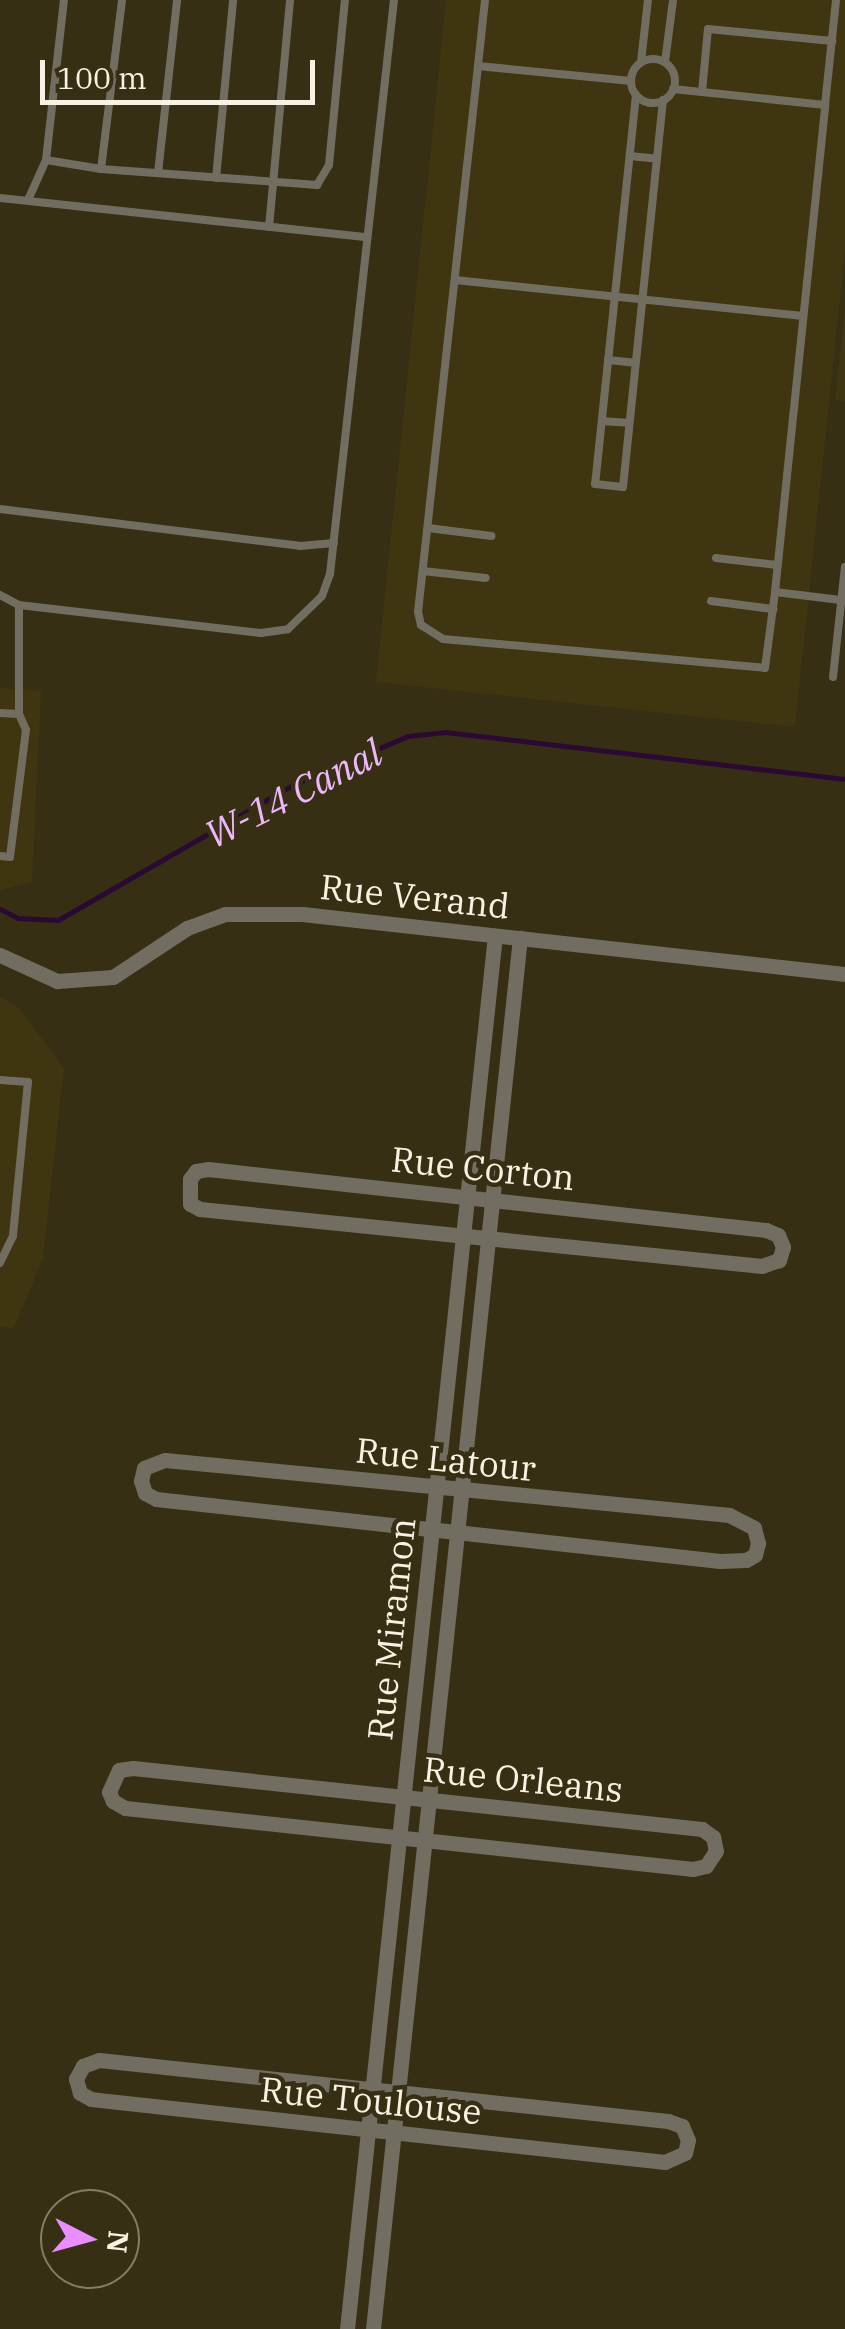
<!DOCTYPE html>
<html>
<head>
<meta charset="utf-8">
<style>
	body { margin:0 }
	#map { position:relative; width:845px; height:2329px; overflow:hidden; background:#372f14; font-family:"IBM Plex Serif",serif }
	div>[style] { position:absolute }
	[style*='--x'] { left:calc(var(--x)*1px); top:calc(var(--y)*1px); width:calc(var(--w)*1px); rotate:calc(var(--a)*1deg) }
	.built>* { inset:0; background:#403511 }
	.stream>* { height:5px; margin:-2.5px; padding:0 2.5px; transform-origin:2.5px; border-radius:2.5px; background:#2a0a32 }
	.service>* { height:8px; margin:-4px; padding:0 4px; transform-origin:4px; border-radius:4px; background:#716d60 }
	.service>.ring { margin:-4px; padding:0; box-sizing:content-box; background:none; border:8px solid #716d60; border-radius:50% }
	.minor>* { height:15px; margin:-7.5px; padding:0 7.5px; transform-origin:7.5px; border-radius:7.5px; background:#716d60 }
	span { translate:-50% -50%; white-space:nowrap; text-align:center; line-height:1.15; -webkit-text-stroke:9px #372f14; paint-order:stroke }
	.street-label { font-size:35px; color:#f7f2e2 }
	.water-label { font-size:38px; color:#eeb6fb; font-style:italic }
	.north { position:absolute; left:40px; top:2189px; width:100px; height:100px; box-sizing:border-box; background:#372f14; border:2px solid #847d66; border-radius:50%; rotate:96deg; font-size:28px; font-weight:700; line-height:40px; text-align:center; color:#f7f2e2 }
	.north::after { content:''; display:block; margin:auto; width:35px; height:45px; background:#e88eff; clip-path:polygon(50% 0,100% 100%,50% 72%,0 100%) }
	.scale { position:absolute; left:40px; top:60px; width:275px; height:45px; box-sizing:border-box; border:5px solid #f7f2e2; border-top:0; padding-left:12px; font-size:30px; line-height:35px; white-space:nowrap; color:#f7f2e2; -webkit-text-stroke:8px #372f14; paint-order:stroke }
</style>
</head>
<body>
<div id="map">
	<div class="built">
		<div style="clip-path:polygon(446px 0,845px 0,845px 251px,795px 727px,376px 682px)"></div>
		<div style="clip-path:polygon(845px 309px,845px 401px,835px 400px)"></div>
		<div style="clip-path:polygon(0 688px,41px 691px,32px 882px,0 890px)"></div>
		<div style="clip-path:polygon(0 997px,19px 1008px,64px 1068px,43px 1258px,14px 1328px,0 1327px)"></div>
	</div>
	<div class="stream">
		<div style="--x:0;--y:909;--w:20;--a:27"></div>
		<div style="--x:18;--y:918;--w:40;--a:2.9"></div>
		<div style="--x:58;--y:920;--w:271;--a:-29.9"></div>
		<div style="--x:293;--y:785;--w:125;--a:-23.1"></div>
		<div style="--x:408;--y:736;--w:37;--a:-6"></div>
		<div style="--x:445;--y:732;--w:403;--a:6.7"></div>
	</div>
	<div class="service">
		<div style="--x:485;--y:0;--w:66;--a:96.1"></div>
		<div style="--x:478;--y:66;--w:154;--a:5.6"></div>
		<div class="ring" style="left:631px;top:59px;width:36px;height:36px"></div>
		<div style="--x:641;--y:62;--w:62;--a:-83.6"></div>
		<div style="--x:665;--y:62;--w:63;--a:-82.6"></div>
		<div style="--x:478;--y:66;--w:549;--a:96.27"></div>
		<div style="--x:418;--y:612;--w:13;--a:77"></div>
		<div style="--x:421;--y:625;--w:26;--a:32"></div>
		<div style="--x:443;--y:639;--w:323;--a:5.1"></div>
		<div style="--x:765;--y:668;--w:77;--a:-82.5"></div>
		<div style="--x:775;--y:592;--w:66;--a:6.9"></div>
		<div style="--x:673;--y:89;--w:153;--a:6"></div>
		<div style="--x:825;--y:105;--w:106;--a:-84"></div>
		<div style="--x:702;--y:92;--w:63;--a:-84.6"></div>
		<div style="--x:708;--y:29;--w:125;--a:5.5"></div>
		<div style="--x:636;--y:95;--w:391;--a:96"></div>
		<div style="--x:595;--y:484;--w:28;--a:6"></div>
		<div style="--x:623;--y:487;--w:389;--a:-84.1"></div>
		<div style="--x:630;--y:156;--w:27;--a:6"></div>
		<div style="--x:46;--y:160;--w:56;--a:9.3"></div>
		<div style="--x:101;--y:169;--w:217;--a:4.2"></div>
		<div style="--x:317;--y:185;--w:23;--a:-59"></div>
		<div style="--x:329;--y:165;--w:166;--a:-84.5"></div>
		<div style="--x:101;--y:169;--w:170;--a:-82.9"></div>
		<div style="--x:158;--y:173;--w:174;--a:-83.7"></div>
		<div style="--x:216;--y:178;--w:179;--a:-84.5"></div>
		<div style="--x:0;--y:198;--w:369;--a:6.1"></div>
		<div style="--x:28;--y:200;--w:44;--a:-65.8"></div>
		<div style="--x:46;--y:160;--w:161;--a:-83.6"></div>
		<div style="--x:269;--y:227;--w:228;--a:-84.7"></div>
		<div style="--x:455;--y:280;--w:350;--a:5.9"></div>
		<div style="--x:608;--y:360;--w:27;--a:6"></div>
		<div style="--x:602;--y:421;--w:27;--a:4"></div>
		<div style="--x:0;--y:509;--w:302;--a:7"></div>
		<div style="--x:300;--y:546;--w:34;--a:-5"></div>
		<div style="--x:428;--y:528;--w:64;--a:7.1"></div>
		<div style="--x:716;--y:558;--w:61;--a:6.5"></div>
		<div style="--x:423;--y:571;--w:63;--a:6.3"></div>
		<div style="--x:775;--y:592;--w:490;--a:-84.1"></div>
		<div style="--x:0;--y:595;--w:21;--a:28"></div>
		<div style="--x:19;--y:605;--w:244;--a:6.6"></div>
		<div style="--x:261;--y:633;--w:27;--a:-8"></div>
		<div style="--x:288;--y:629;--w:47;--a:-44.1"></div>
		<div style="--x:322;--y:596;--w:23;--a:-70"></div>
		<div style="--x:330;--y:574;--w:578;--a:-83.64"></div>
		<div style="--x:711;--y:601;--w:63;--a:7.4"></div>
		<div style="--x:833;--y:677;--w:111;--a:-83.8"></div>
		<div style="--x:0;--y:713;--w:19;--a:3"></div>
		<div style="--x:19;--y:714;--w:17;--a:66"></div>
		<div style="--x:26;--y:730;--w:128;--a:97.2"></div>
		<div style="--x:10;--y:857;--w:10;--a:-174"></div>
		<div style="--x:19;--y:714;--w:109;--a:-90"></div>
		<div style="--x:0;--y:1080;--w:28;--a:4"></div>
		<div style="--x:28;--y:1082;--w:155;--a:95.6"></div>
		<div style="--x:13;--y:1236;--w:30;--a:116"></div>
	</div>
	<div class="minor">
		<div style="--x:0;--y:955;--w:63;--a:24.5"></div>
		<div style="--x:57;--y:981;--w:56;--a:-4.1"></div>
		<div style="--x:113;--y:977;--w:89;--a:-33.5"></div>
		<div style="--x:187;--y:928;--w:40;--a:-20.2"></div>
		<div style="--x:225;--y:914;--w:77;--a:0"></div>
		<div style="--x:302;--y:914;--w:546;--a:6.31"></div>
		<div style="--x:208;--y:1169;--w:561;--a:6.24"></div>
		<div style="--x:766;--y:1230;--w:13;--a:23"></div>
		<div style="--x:778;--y:1235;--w:13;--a:67"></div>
		<div style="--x:783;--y:1247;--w:14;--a:107"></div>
		<div style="--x:779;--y:1260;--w:18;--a:161"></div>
		<div style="--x:762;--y:1266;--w:565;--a:-174.21"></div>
		<div style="--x:200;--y:1209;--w:11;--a:-153"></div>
		<div style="--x:190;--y:1204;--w:25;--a:-90"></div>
		<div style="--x:190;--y:1179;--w:10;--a:-53"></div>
		<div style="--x:196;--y:1171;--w:12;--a:-9"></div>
		<div style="--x:165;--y:1460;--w:567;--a:5.57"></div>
		<div style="--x:729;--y:1515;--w:28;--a:27"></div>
		<div style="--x:754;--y:1528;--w:16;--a:75"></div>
		<div style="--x:758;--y:1543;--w:12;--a:104"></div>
		<div style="--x:755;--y:1555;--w:10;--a:151"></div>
		<div style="--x:746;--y:1560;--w:26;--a:178"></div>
		<div style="--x:720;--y:1561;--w:567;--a:-173.73"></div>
		<div style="--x:156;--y:1499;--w:13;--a:-151"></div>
		<div style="--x:145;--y:1493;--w:13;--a:-108"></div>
		<div style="--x:141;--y:1481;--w:13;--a:-77"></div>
		<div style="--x:144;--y:1468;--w:22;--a:-21"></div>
		<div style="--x:133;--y:1768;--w:572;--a:6.12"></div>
		<div style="--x:702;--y:1829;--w:14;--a:36"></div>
		<div style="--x:713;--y:1837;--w:14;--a:78"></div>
		<div style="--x:716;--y:1851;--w:18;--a:124"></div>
		<div style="--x:706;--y:1866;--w:13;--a:167"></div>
		<div style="--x:693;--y:1869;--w:571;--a:-173.87"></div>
		<div style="--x:125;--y:1808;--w:14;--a:-150"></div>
		<div style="--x:113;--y:1801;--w:10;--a:-114"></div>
		<div style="--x:109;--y:1792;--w:24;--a:-66"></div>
		<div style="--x:119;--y:1770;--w:14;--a:-8"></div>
		<div style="--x:99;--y:2060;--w:572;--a:6.12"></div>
		<div style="--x:668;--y:2121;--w:15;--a:20"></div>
		<div style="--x:682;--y:2126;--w:15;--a:67"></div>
		<div style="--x:688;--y:2140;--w:13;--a:103"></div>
		<div style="--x:685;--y:2153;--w:22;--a:156"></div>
		<div style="--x:665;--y:2162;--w:577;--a:-173.74"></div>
		<div style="--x:91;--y:2099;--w:13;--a:-151"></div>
		<div style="--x:80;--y:2093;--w:15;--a:-106"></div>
		<div style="--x:76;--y:2079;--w:15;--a:-62"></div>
		<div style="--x:83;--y:2066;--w:17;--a:-21"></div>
		<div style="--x:347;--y:2329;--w:1401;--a:-83.94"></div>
		<div style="--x:373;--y:2329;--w:1399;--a:-83.97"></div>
	</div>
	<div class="street-label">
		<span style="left:415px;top:896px;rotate:6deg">Rue Verand</span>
		<span style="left:483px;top:1168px;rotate:6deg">Rue Corton</span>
		<span style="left:446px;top:1459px;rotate:6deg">Rue Latour</span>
		<span style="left:391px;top:1629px;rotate:-84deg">Rue Miramon</span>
		<span style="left:523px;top:1779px;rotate:6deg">Rue Orleans</span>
		<span style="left:371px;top:2100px;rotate:6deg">Rue Toulouse</span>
	</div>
	<div class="water-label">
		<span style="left:293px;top:793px;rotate:-27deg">W-14 Canal</span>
	</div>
	<div class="north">N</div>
	<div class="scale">100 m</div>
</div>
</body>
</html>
